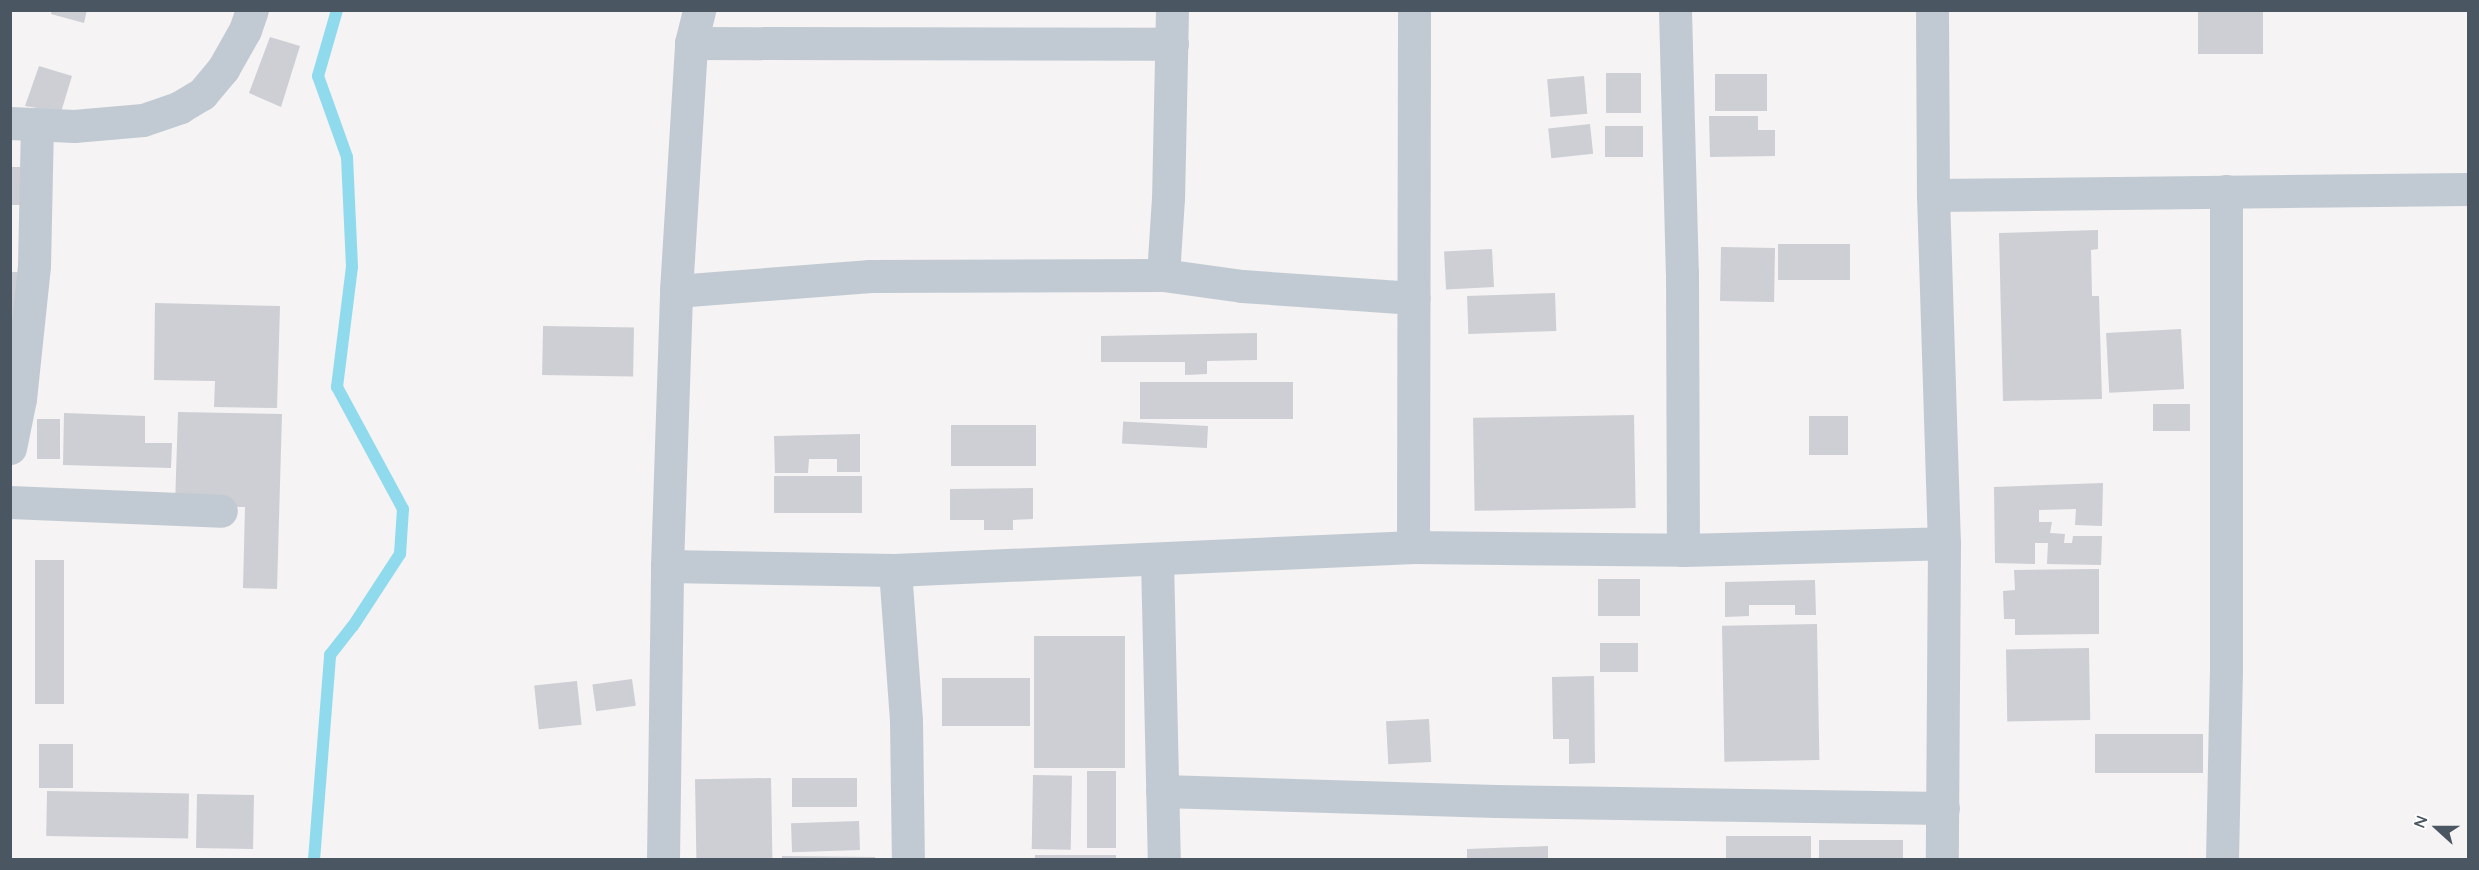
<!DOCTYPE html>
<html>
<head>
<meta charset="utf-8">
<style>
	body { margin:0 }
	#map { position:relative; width:2479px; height:870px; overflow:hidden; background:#f5f3f3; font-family:Quicksand,sans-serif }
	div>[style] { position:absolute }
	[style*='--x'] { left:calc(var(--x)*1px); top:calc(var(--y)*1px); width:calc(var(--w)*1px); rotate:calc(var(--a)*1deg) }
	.stream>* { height:12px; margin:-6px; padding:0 6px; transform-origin:6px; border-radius:6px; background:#90daee }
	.building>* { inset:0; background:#cdcfd5; transform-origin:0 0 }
	.minor>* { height:33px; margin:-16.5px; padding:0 16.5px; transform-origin:16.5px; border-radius:16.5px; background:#c1cad2 }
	span { translate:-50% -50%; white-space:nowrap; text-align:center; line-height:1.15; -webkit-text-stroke:4.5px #fff; paint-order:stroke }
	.frame { position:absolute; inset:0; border:12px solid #4a5661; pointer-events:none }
	.north { position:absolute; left:2407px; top:798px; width:60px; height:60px; -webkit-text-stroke:4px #fff; paint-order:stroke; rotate:291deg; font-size:16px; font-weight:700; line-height:24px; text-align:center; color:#4a5661 }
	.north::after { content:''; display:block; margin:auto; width:21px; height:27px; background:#4a5661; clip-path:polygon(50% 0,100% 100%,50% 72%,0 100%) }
</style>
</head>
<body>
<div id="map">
	<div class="stream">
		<div style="--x:314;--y:860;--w:206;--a:-85.5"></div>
		<div style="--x:330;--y:655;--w:37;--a:-52"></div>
		<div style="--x:353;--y:626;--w:86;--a:-56.9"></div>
		<div style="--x:400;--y:554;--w:45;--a:-86.2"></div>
		<div style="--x:403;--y:509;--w:139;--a:-118.4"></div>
		<div style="--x:337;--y:387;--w:121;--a:-82.9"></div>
		<div style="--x:352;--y:267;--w:110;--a:-92.6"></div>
		<div style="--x:347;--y:157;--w:86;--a:-109.7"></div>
		<div style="--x:318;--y:76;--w:69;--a:-73.9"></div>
	</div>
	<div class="building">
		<div style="clip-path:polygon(52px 10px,87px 10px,84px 23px,51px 14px)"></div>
		<div style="left:2198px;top:10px;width:65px;height:44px"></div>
		<div style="clip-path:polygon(270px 37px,300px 46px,281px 107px,249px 93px)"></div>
		<div style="clip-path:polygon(39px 66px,72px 76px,61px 112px,25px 106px)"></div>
		<div style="left:1606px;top:73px;width:35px;height:40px"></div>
		<div style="left:1715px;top:74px;width:52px;height:37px"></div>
		<div style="left:1584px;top:76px;width:38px;height:37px;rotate:85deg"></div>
		<div style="clip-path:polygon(1709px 116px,1758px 116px,1758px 130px,1775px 130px,1775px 156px,1710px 157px)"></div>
		<div style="left:1590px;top:124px;width:30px;height:42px;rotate:84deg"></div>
		<div style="left:1643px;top:126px;width:31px;height:38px;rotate:90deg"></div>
		<div style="left:10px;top:167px;width:10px;height:38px"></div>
		<div style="clip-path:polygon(2098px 230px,2098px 249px,2091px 250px,2092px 296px,2099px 296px,2102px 399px,2003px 401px,1999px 233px)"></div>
		<div style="left:1778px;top:244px;width:72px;height:36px"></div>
		<div style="left:1721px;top:247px;width:54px;height:54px;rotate:1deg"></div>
		<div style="left:1492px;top:249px;width:38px;height:48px;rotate:87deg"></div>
		<div style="clip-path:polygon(10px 272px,22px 272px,10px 377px)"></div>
		<div style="left:1555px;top:293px;width:38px;height:88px;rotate:88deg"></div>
		<div style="clip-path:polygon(155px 303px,280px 306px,277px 408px,214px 407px,215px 381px,154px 380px)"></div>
		<div style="left:543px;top:326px;width:91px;height:49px;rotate:1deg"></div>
		<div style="left:2181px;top:329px;width:60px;height:75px;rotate:87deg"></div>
		<div style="clip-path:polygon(1257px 333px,1257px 360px,1207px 361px,1207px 374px,1185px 375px,1185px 362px,1101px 362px,1101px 336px)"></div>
		<div style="left:1293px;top:382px;width:37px;height:153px;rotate:90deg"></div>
		<div style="left:2153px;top:404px;width:37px;height:27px"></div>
		<div style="clip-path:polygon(178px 412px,282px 414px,277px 589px,243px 588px,245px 507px,175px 506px)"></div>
		<div style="clip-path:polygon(64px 413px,145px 416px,145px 443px,172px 443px,171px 468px,63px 465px)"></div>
		<div style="left:1634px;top:415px;width:93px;height:161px;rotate:89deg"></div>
		<div style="left:1809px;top:416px;width:39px;height:39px"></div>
		<div style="left:37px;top:419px;width:23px;height:40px"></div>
		<div style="left:1036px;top:425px;width:41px;height:85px;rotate:90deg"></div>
		<div style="left:1208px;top:426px;width:22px;height:85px;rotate:93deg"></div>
		<div style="clip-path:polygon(860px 434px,860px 472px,837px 472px,837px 459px,809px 459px,808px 473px,775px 473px,774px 436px)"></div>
		<div style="left:862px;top:476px;width:37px;height:88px;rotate:90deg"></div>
		<div style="clip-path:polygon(2103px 483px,2102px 526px,2075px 525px,2076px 509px,2039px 510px,2039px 522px,2052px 522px,2050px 533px,2065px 534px,2064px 543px,2072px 543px,2073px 536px,2102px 536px,2101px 565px,2047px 564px,2048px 543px,2035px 543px,2035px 564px,1995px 563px,1994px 487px)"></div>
		<div style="clip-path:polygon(1033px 488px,1033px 519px,1013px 520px,1013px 530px,984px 530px,984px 520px,950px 520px,950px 489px)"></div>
		<div style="left:35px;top:560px;width:29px;height:144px"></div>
		<div style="clip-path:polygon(2099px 569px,2099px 634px,2015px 635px,2015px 619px,2004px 619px,2003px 591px,2015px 590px,2014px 570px)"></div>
		<div style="left:1598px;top:579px;width:42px;height:37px"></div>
		<div style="clip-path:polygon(1815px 580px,1816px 615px,1795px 615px,1795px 605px,1749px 605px,1749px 616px,1725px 617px,1725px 582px)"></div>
		<div style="left:1817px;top:624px;width:136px;height:95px;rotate:89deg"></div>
		<div style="left:1034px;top:636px;width:91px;height:132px"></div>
		<div style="left:1600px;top:643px;width:38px;height:29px"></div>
		<div style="left:2089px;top:648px;width:72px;height:83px;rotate:89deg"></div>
		<div style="clip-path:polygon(1594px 676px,1595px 763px,1569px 764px,1569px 739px,1553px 739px,1552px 677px)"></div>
		<div style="left:942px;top:678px;width:88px;height:48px"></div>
		<div style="left:632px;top:679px;width:27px;height:40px;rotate:82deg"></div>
		<div style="left:577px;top:681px;width:44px;height:43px;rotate:84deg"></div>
		<div style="left:1429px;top:719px;width:43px;height:43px;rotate:87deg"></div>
		<div style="left:2203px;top:734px;width:39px;height:108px;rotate:90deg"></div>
		<div style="left:39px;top:744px;width:34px;height:44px"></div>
		<div style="left:1087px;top:771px;width:29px;height:77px"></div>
		<div style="left:1033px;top:775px;width:39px;height:74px;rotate:1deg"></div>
		<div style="left:771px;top:778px;width:82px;height:76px;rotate:89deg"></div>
		<div style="left:792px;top:778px;width:65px;height:29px"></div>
		<div style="left:47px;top:791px;width:142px;height:45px;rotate:1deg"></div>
		<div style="left:197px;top:794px;width:57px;height:54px;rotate:1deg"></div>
		<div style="left:859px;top:821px;width:29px;height:68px;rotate:88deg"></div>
		<div style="left:1811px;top:836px;width:24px;height:85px;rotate:90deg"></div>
		<div style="left:1903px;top:840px;width:20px;height:84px;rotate:90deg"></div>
		<div style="clip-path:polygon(1548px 846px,1548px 860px,1467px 860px,1467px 849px)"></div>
		<div style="left:1035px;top:855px;width:81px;height:5px"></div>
		<div style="clip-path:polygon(782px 856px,875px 857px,875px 860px,782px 860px)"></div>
	</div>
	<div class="minor">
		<div style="--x:1172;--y:10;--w:188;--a:91.2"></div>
		<div style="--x:1168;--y:198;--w:77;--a:93.7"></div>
		<div style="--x:1163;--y:275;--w:80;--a:7.9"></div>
		<div style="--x:1242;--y:286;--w:172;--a:4"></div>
		<div style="--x:1675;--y:10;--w:263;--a:88.5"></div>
		<div style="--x:1682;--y:273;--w:277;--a:89.8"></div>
		<div style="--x:1932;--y:10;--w:185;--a:89.7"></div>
		<div style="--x:1933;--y:195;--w:348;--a:88.2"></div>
		<div style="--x:1944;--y:543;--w:317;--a:90.4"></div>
		<div style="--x:691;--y:43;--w:481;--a:0.1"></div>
		<div style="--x:10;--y:123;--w:64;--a:2.7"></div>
		<div style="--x:74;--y:126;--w:69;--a:-5"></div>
		<div style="--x:143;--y:120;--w:39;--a:-19"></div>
		<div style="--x:180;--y:107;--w:26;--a:-31"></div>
		<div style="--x:202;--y:94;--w:33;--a:-50"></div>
		<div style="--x:223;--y:69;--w:45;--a:-60.6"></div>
		<div style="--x:245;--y:30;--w:21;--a:-71"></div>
		<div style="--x:1933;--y:195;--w:535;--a:-0.64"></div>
		<div style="--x:676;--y:291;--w:195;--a:-4.4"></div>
		<div style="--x:870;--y:276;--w:293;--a:-0.2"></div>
		<div style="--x:10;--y:448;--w:50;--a:-78.5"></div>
		<div style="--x:20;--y:399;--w:134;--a:-84"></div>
		<div style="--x:34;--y:266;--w:142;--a:-88.8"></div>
		<div style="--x:10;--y:502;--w:211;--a:2.4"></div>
		<div style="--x:1413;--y:547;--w:537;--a:-89.89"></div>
		<div style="--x:1157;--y:559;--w:301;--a:88.7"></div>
		<div style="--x:667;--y:566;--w:228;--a:1"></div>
		<div style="--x:895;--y:570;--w:519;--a:-2.54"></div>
		<div style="--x:1413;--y:547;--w:270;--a:0.6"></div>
		<div style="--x:1683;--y:550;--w:261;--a:-1.5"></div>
		<div style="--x:895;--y:570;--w:151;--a:85.8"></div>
		<div style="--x:906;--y:721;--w:139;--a:89.2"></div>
		<div style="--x:1162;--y:791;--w:334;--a:1.7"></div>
		<div style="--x:1496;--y:801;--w:447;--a:0.9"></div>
		<div style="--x:663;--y:860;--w:294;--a:-89.2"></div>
		<div style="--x:667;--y:566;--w:275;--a:-88.1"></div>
		<div style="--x:676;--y:291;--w:248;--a:-86.5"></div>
		<div style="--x:691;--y:43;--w:34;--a:-76"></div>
		<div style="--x:2222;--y:860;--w:192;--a:-88.8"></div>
		<div style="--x:2226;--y:668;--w:477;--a:-90"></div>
	</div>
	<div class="frame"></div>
	<div class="north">N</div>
</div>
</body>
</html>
